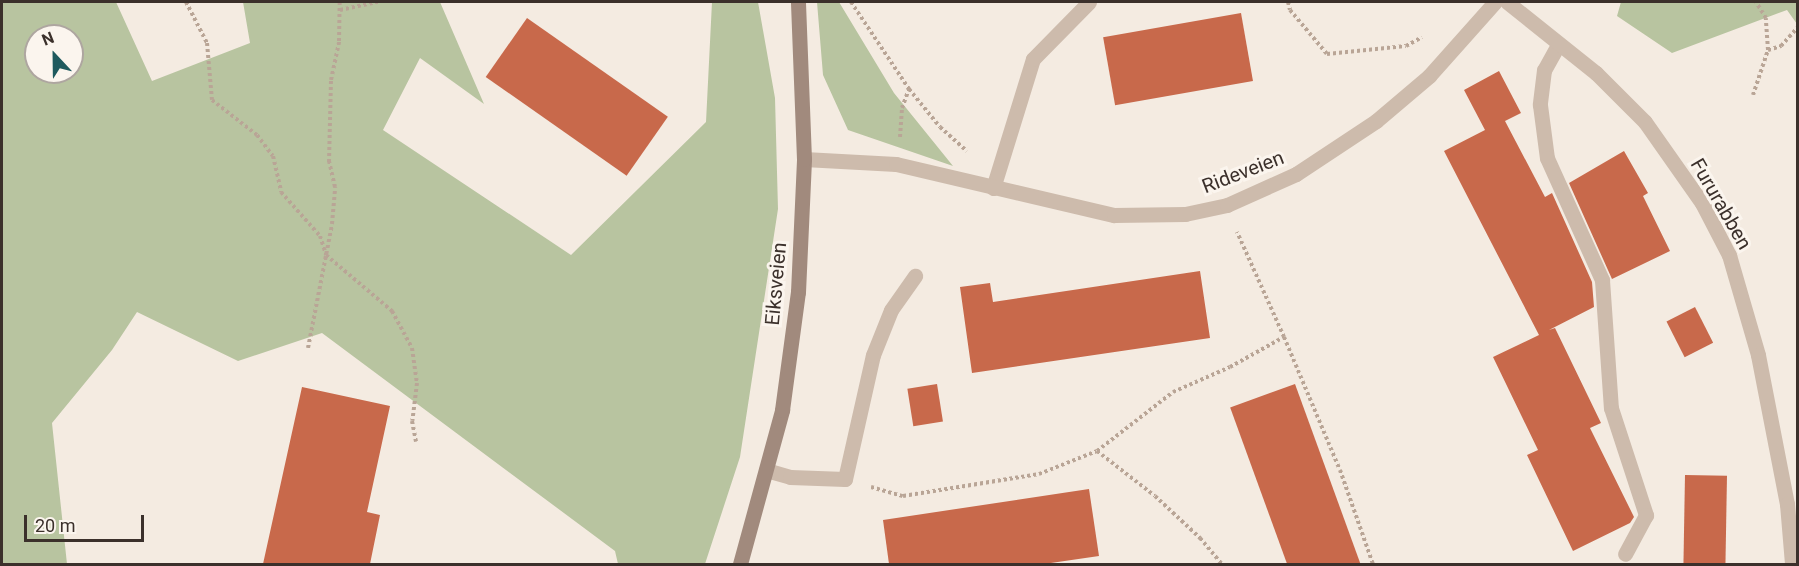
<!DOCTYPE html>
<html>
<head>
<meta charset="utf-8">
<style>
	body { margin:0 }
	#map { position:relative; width:1799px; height:566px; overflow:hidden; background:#f4ebe1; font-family:Roboto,sans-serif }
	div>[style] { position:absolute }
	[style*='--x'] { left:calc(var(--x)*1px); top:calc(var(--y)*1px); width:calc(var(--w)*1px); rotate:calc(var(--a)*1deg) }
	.green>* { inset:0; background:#b8c4a0 }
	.building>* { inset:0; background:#c8694b; transform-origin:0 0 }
	.path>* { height:4px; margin-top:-2px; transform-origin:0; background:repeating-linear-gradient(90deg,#b9a596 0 3px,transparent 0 6px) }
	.lane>* { height:15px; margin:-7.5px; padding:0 7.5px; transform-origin:7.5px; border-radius:7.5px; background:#cdbbac }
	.street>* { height:15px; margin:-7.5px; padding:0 7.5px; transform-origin:7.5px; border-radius:7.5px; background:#cdbbac }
	.secondary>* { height:15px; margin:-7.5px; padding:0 7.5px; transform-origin:7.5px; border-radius:7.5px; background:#a18a7d }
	span { translate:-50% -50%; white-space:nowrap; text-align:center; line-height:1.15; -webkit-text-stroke:6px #fbf5ee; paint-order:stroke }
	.street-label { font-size:20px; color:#3b302b }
	.frame { position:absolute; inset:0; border:3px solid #3b302b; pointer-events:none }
	.north { position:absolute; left:24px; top:24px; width:60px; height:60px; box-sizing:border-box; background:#fbf5ee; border:2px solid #aea6a0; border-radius:50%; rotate:338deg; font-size:16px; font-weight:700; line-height:24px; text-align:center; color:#3b302b }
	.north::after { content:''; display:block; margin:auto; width:21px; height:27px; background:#1f5a5e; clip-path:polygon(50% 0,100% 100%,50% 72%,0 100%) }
	.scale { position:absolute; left:24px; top:515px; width:120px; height:27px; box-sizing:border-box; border:3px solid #3b302b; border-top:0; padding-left:8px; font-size:18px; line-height:21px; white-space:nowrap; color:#3b302b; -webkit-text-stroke:4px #fbf5ee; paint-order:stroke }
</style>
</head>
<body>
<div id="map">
	<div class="green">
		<div style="clip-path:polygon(evenodd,2px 2px,116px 2px,152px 81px,250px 43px,243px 2px,440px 2px,484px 104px,420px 58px,383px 130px,571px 255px,706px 122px,712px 2px,758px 2px,775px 98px,778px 209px,740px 457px,705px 564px,618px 564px,615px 551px,322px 333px,238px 361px,137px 312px,112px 350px,52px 423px,67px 564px,2px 564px,2px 2px,36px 36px,72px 36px,72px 72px,36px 72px,36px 36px)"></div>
		<div style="clip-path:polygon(817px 2px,839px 2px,894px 93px,953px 166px,848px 130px,823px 75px)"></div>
		<div style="clip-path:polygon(1621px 2px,1797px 2px,1797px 24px,1787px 10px,1672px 53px,1617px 16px)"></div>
	</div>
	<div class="building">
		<div style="left:1241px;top:13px;width:69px;height:140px;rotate:80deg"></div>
		<div style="left:527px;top:18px;width:172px;height:72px;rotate:35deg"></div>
		<div style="clip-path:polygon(1499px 71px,1521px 113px,1505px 121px,1545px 197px,1552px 193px,1592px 282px,1594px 307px,1549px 330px,1555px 328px,1601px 423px,1590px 428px,1634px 517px,1630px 523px,1573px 551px,1527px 455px,1538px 450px,1493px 357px,1539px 335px,1444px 151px,1485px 130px,1464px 90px)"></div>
		<div style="clip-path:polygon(1624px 151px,1648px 193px,1643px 196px,1670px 251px,1612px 279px,1569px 183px)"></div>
		<div style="clip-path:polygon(1200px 271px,1210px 338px,972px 373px,960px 287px,990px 283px,993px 302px)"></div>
		<div style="left:1695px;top:307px;width:40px;height:32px;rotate:63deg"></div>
		<div style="left:937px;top:384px;width:38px;height:30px;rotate:81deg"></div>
		<div style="left:1295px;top:384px;width:191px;height:69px;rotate:70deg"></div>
		<div style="clip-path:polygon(302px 387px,390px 406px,367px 512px,380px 515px,370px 564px,263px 564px)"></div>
		<div style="left:1685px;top:475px;width:42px;height:89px;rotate:1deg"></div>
		<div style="clip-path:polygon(1089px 489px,1099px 556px,1044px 564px,889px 564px,883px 520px)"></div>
	</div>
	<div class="path">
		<div style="--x:186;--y:2;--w:46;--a:62.9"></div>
		<div style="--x:207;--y:43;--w:57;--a:85"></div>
		<div style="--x:212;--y:100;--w:57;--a:37.9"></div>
		<div style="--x:257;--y:135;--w:26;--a:53"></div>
		<div style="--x:273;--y:156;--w:37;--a:77"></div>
		<div style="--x:281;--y:192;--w:59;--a:48.4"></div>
		<div style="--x:320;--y:236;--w:20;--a:72"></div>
		<div style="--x:326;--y:255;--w:87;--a:40.3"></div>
		<div style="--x:392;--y:311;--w:42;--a:61.6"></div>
		<div style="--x:412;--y:348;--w:35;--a:82"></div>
		<div style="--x:417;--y:383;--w:38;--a:97"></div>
		<div style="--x:412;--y:421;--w:21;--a:79"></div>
		<div style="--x:851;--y:2;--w:105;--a:56.3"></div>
		<div style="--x:909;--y:89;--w:49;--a:50.8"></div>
		<div style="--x:940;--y:127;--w:36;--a:42"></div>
		<div style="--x:1288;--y:2;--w:8;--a:76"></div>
		<div style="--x:1290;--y:10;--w:57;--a:49.9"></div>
		<div style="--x:1327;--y:54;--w:79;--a:-5.8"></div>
		<div style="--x:1406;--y:46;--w:18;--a:-29"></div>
		<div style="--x:340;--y:10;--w:39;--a:-12"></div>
		<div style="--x:1768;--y:50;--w:14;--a:-17"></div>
		<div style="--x:1781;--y:46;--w:25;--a:-48"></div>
		<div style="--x:1753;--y:95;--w:47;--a:-71.6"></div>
		<div style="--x:1768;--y:50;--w:32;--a:-94"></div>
		<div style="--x:1766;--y:18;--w:19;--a:-122"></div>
		<div style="--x:900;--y:137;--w:29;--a:-86"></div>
		<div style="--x:902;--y:108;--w:20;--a:-70"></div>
		<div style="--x:1284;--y:337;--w:144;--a:67.2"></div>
		<div style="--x:1340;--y:470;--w:100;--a:70.7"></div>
		<div style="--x:308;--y:348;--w:126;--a:-79"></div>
		<div style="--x:332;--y:224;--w:37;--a:-85"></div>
		<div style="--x:335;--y:187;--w:26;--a:-103"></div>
		<div style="--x:329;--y:162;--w:82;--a:-88.6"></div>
		<div style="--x:331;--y:80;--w:40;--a:-78"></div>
		<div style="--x:339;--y:41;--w:39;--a:-89"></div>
		<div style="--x:1097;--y:451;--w:73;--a:37.8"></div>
		<div style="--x:1155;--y:496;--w:62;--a:43"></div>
		<div style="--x:1200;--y:538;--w:34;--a:50"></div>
		<div style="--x:871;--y:487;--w:33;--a:16"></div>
		<div style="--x:903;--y:496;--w:138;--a:-9.2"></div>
		<div style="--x:1039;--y:474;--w:62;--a:-21.6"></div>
		<div style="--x:1097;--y:451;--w:96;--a:-37.8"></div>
		<div style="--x:1173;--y:392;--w:62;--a:-23.7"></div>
		<div style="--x:1230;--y:367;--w:62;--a:-29.1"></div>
		<div style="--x:1284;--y:337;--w:115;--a:-114.1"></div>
	</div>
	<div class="lane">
		<div style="--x:1558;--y:45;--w:29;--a:119"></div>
		<div style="--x:1544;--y:70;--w:35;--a:97"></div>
		<div style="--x:1540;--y:105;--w:53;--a:82.5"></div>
		<div style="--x:1547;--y:158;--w:134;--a:65.7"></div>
		<div style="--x:1602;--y:280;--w:128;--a:86"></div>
		<div style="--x:1611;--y:408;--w:113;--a:71.9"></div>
		<div style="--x:1646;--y:515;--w:44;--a:118.3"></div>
		<div style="--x:993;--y:188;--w:135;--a:-72.8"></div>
		<div style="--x:1033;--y:59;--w:80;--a:-45.5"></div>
		<div style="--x:766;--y:470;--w:25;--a:16"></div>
		<div style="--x:790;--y:477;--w:55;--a:2.1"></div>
		<div style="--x:845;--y:479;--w:127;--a:-77.3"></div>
		<div style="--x:873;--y:355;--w:48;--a:-68.2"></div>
		<div style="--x:891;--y:310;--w:42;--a:-54.8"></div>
	</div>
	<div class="street">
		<div style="--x:1507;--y:2;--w:114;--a:38.6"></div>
		<div style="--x:1596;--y:73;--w:69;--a:45"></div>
		<div style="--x:1645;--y:122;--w:99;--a:54.9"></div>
		<div style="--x:1702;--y:203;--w:59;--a:62.6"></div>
		<div style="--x:1729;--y:255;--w:104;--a:73.8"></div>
		<div style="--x:1758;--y:355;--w:152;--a:79"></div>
		<div style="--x:1787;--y:504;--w:60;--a:85.2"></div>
		<div style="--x:804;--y:159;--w:92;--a:3.1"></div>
		<div style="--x:896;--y:164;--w:224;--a:13.2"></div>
		<div style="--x:1114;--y:215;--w:71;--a:-0.8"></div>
		<div style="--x:1185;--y:214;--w:43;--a:-12.1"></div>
		<div style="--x:1227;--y:205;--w:76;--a:-24.2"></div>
		<div style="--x:1296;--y:174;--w:96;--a:-33.5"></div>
		<div style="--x:1376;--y:121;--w:70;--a:-40.3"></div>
		<div style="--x:1429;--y:76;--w:99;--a:-48.3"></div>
	</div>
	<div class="secondary">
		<div style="--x:740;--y:564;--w:160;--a:-74.7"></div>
		<div style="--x:782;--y:410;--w:119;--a:-82.3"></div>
		<div style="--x:798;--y:292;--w:133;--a:-87.4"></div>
		<div style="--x:804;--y:159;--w:157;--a:-92.2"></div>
	</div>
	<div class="street-label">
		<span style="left:1243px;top:172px;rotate:-21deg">Rideveien</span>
		<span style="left:1721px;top:204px;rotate:60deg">Fururabben</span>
		<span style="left:776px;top:284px;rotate:-85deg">Eiksveien</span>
	</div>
	<div class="frame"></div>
	<div class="north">N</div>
	<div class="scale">20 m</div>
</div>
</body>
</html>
